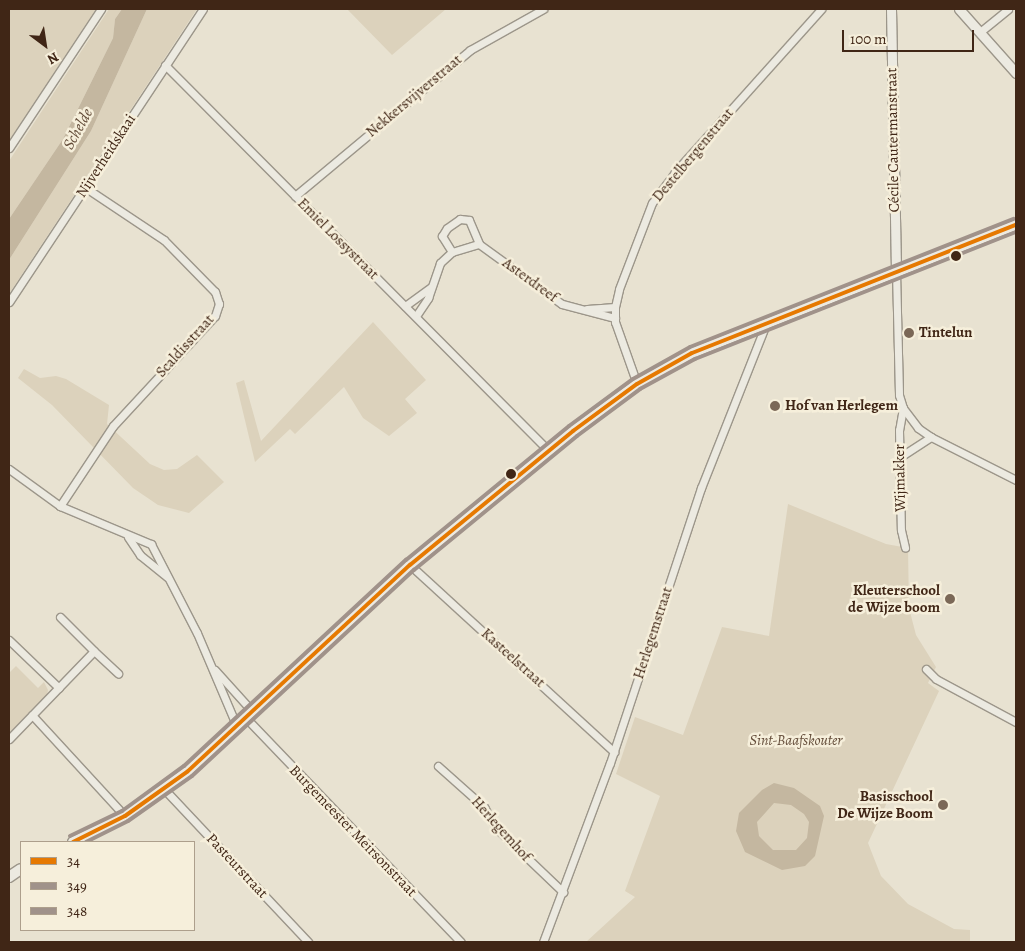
<!DOCTYPE html>
<html>
<head>
<meta charset="utf-8">
<style>
	body { margin:0 }
	#map { position:relative; width:1025px; height:951px; overflow:hidden; background:#e8e2d1; font-family:Alegreya,serif }
	div>[style] { position:absolute }
	[style*='--x'] { left:calc(var(--x)*1px); top:calc(var(--y)*1px); width:calc(var(--w)*1px); rotate:calc(var(--a)*1deg) }
	.green>* { inset:0; background:#dcd2bc }
	.water>* { inset:0; background:#c4b7a0 }
	.roads { filter:drop-shadow(1px 0 #9c968a) drop-shadow(-1px 0 #9c968a) drop-shadow(0 1px #9c968a) drop-shadow(0 -1px #9c968a) }
	.minor>* { height:7px; margin:-3.5px; padding:0 3.5px; transform-origin:3.5px; border-radius:3.5px; background:#eceae1 }
	.tertiary>* { height:9px; margin:-4.5px; padding:0 4.5px; transform-origin:4.5px; border-radius:4.5px; background:#eceae1 }
	.secondary>* { height:10px; margin:-5px; padding:0 5px; transform-origin:5px; border-radius:5px; background:#eceae1 }
	.bus-1>* { height:4px; margin:-2px; padding:0 2px; transform-origin:2px; border-radius:2px; background:#e67901 }
	.bus-2>* { height:4px; margin:-2px; padding:0 2px; transform-origin:2px; border-radius:2px; background:#a0928a }
	.bus-3>* { height:4px; margin:-2px; padding:0 2px; transform-origin:2px; border-radius:2px; background:#a0928a }
	.dots>* { width:14px; height:14px; translate:-50% -50%; box-sizing:border-box; border:2px solid #f6efdb; border-radius:50% }
	span { translate:-50% -50%; white-space:nowrap; text-align:center; line-height:1.15; -webkit-text-stroke:5px #f6efdb; paint-order:stroke }
	.street-label { font-size:15px; color:#402616 }
	.poi-label { font-size:15px; color:#402616; font-weight:700 }
	.left { translate:0 -50%; text-align:left }
	.right { translate:-100% -50%; text-align:right }
	.park-label { font-size:15px; color:#654e3b; font-style:italic }
	.water-label { font-size:16px; color:#634c39; font-style:italic }
	.frame { position:absolute; inset:0; border:10px solid #402616; pointer-events:none }
	.legend { position:absolute; left:20px; top:841px; width:175px; height:90px; box-sizing:border-box; background:#f6efdb; border:1px solid #ad9f8c; margin:0; padding:6px 9px; list-style:none; font-size:15px; color:#402616 }
	.legend li { display:flex; align-items:center; gap:10px; height:25px }
	.legend b { width:25px; border:1px solid #ad9f8c }
	.north { position:absolute; left:20px; top:20px; width:50px; height:50px; -webkit-text-stroke:4px #f6efdb; paint-order:stroke; rotate:149deg; font-size:14px; font-weight:700; line-height:20px; text-align:center; color:#402616 }
	.north::after { content:''; display:block; margin:auto; width:18px; height:22px; background:#402616; clip-path:polygon(50% 0,100% 100%,50% 72%,0 100%) }
	.scale { position:absolute; left:842px; top:30px; width:132px; height:22px; box-sizing:border-box; border:2px solid #402616; border-top:0; padding-left:6px; font-size:15px; line-height:18px; white-space:nowrap; color:#402616; -webkit-text-stroke:4px #f6efdb; paint-order:stroke }
</style>
</head>
<body>
<div id="map">
	<div class="green">
		<div style="clip-path:polygon(9px 9px,96px 9px,9px 141px)"></div>
		<div style="clip-path:polygon(109px 9px,122px 9px,115px 19px,113px 38px,63px 139px,9px 219px,9px 161px)"></div>
		<div style="clip-path:polygon(147px 9px,197px 9px,9px 294px,9px 260px,91px 131px)"></div>
		<div style="clip-path:polygon(347px 9px,407px 10px,446px 9px,392px 55px)"></div>
		<div style="clip-path:polygon(373px 322px,426px 380px,405px 399px,417px 413px,389px 436px,363px 418px,344px 387px,295px 434px,290px 429px,255px 462px,236px 383px,244px 380px,261px 441px)"></div>
		<div style="clip-path:polygon(24px 369px,40px 378px,56px 376px,66px 379px,109px 405px,107px 424px,150px 464px,164px 470px,177px 469px,197px 455px,224px 482px,189px 513px,158px 505px,133px 488px,52px 405px,18px 378px)"></div>
		<div style="clip-path:polygon(788px 504px,886px 544px,908px 548px,909px 608px,916px 635px,936px 667px,928px 683px,939px 691px,868px 843px,881px 876px,908px 904px,954px 929px,970px 930px,970px 942px,586px 942px,635px 897px,625px 891px,660px 796px,616px 774px,635px 717px,683px 735px,722px 627px,769px 636px)"></div>
		<div style="clip-path:polygon(16px 666px,38px 688px,44px 682px,48px 690px,47px 695px,9px 733px,9px 673px)"></div>
	</div>
	<div class="water">
		<div style="clip-path:polygon(122px 9px,147px 9px,91px 131px,9px 260px,9px 219px,63px 139px,113px 38px,115px 19px)"></div>
		<div style="clip-path:polygon(evenodd,774px 783px,794px 788px,820px 806px,824px 816px,815px 856px,805px 866px,782px 870px,745px 852px,736px 831px,739px 813px,762px 790px,774px 783px,774px 803px,791px 805px,804px 814px,809px 822px,807px 838px,796px 850px,773px 850px,759px 836px,757px 822px,774px 803px)"></div>
	</div>
	<div class="roads">
		<div class="minor">
			<div style="--x:980;--y:32;--w:36;--a:-39"></div>
			<div style="--x:165;--y:65;--w:544;--a:45.15"></div>
			<div style="--x:9;--y:148;--w:167;--a:-56.5"></div>
			<div style="--x:295;--y:196;--w:228;--a:-39.8"></div>
			<div style="--x:470;--y:50;--w:84;--a:-29.3"></div>
			<div style="--x:452;--y:252;--w:19;--a:-122"></div>
			<div style="--x:442;--y:236;--w:9;--a:-58"></div>
			<div style="--x:447;--y:228;--w:16;--a:-35"></div>
			<div style="--x:460;--y:219;--w:9;--a:6"></div>
			<div style="--x:469;--y:220;--w:26;--a:67"></div>
			<div style="--x:896;--y:271;--w:124;--a:88.6"></div>
			<div style="--x:899;--y:395;--w:14;--a:73"></div>
			<div style="--x:903;--y:408;--w:25;--a:53"></div>
			<div style="--x:918;--y:428;--w:16;--a:35"></div>
			<div style="--x:931;--y:437;--w:95;--a:26.8"></div>
			<div style="--x:9;--y:302;--w:351;--a:-56.5"></div>
			<div style="--x:405;--y:306;--w:31;--a:-36"></div>
			<div style="--x:587;--y:309;--w:28;--a:-4"></div>
			<div style="--x:416;--y:316;--w:22;--a:-56"></div>
			<div style="--x:428;--y:298;--w:37;--a:-71"></div>
			<div style="--x:440;--y:263;--w:16;--a:-43"></div>
			<div style="--x:452;--y:252;--w:28;--a:-17"></div>
			<div style="--x:479;--y:244;--w:102;--a:35.9"></div>
			<div style="--x:562;--y:304;--w:55;--a:14.8"></div>
			<div style="--x:637;--y:384;--w:66;--a:-109.5"></div>
			<div style="--x:615;--y:322;--w:15;--a:-90"></div>
			<div style="--x:615;--y:307;--w:18;--a:-77"></div>
			<div style="--x:619;--y:289;--w:92;--a:-69"></div>
			<div style="--x:652;--y:203;--w:39;--a:-53"></div>
			<div style="--x:675;--y:172;--w:219;--a:-48.1"></div>
			<div style="--x:903;--y:408;--w:22;--a:100"></div>
			<div style="--x:899;--y:430;--w:100;--a:88.9"></div>
			<div style="--x:901;--y:530;--w:18;--a:77"></div>
			<div style="--x:900;--y:457;--w:37;--a:-33"></div>
			<div style="--x:9;--y:469;--w:63;--a:36"></div>
			<div style="--x:60;--y:506;--w:99;--a:22.7"></div>
			<div style="--x:151;--y:544;--w:100;--a:62.7"></div>
			<div style="--x:197;--y:633;--w:102;--a:66.9"></div>
			<div style="--x:60;--y:506;--w:96;--a:-56.5"></div>
			<div style="--x:113;--y:426;--w:150;--a:-47.2"></div>
			<div style="--x:215;--y:316;--w:13;--a:-72"></div>
			<div style="--x:219;--y:304;--w:13;--a:-108"></div>
			<div style="--x:215;--y:292;--w:73;--a:-134.4"></div>
			<div style="--x:164;--y:240;--w:94;--a:-146.3"></div>
			<div style="--x:128;--y:537;--w:22;--a:56"></div>
			<div style="--x:140;--y:555;--w:35;--a:39"></div>
			<div style="--x:410;--y:565;--w:277;--a:42.5"></div>
			<div style="--x:9;--y:640;--w:69;--a:43.8"></div>
			<div style="--x:94;--y:651;--w:33;--a:43"></div>
			<div style="--x:926;--y:669;--w:14;--a:45"></div>
			<div style="--x:936;--y:679;--w:91;--a:28.3"></div>
			<div style="--x:215;--y:670;--w:57;--a:47.9"></div>
			<div style="--x:32;--y:715;--w:137;--a:47.4"></div>
			<div style="--x:246;--y:718;--w:310;--a:46.2"></div>
			<div style="--x:9;--y:739;--w:122;--a:-46"></div>
			<div style="--x:94;--y:651;--w:48;--a:-135"></div>
			<div style="--x:438;--y:766;--w:62;--a:41.7"></div>
			<div style="--x:484;--y:807;--w:24;--a:60"></div>
			<div style="--x:496;--y:828;--w:93;--a:43.7"></div>
			<div style="--x:165;--y:790;--w:209;--a:46.7"></div>
			<div style="--x:543;--y:942;--w:191;--a:-69.5"></div>
			<div style="--x:610;--y:763;--w:290;--a:-71.7"></div>
			<div style="--x:701;--y:488;--w:176;--a:-68.4"></div>
		</div>
		<div class="tertiary">
			<div style="--x:891;--y:9;--w:262;--a:88.9"></div>
			<div style="--x:959;--y:9;--w:86;--a:48.3"></div>
		</div>
		<div class="secondary">
			<div style="--x:73;--y:842;--w:58;--a:-26.6"></div>
			<div style="--x:125;--y:816;--w:77;--a:-35.5"></div>
			<div style="--x:188;--y:771;--w:303;--a:-42.9"></div>
			<div style="--x:410;--y:565;--w:211;--a:-39.4"></div>
			<div style="--x:573;--y:431;--w:79;--a:-36.3"></div>
			<div style="--x:637;--y:384;--w:63;--a:-29.4"></div>
			<div style="--x:692;--y:353;--w:348;--a:-21.6"></div>
			<div style="--x:9;--y:877;--w:14;--a:-34"></div>
		</div>
	</div>
	<div class="bus-1">
		<div style="--x:73;--y:842;--w:58;--a:-26.6"></div>
		<div style="--x:125;--y:816;--w:77;--a:-35.5"></div>
		<div style="--x:188;--y:771;--w:303;--a:-42.9"></div>
		<div style="--x:410;--y:565;--w:211;--a:-39.4"></div>
		<div style="--x:573;--y:431;--w:79;--a:-36.3"></div>
		<div style="--x:637;--y:384;--w:63;--a:-29.4"></div>
		<div style="--x:692;--y:353;--w:348;--a:-21.6"></div>
	</div>
	<div class="bus-2">
		<div style="--x:86;--y:842;--w:47;--a:-26.6"></div>
		<div style="--x:128;--y:821;--w:78;--a:-35.1"></div>
		<div style="--x:192;--y:776;--w:303;--a:-42.9"></div>
		<div style="--x:414;--y:570;--w:211;--a:-39.4"></div>
		<div style="--x:577;--y:436;--w:79;--a:-36.7"></div>
		<div style="--x:640;--y:389;--w:63;--a:-28.6"></div>
		<div style="--x:695;--y:359;--w:345;--a:-21.6"></div>
	</div>
	<div class="bus-3">
		<div style="--x:70;--y:836;--w:58;--a:-25.7"></div>
		<div style="--x:122;--y:811;--w:77;--a:-36"></div>
		<div style="--x:184;--y:766;--w:303;--a:-42.9"></div>
		<div style="--x:406;--y:560;--w:211;--a:-39.4"></div>
		<div style="--x:569;--y:426;--w:79;--a:-36.3"></div>
		<div style="--x:633;--y:379;--w:65;--a:-29.3"></div>
		<div style="--x:690;--y:347;--w:348;--a:-21.6"></div>
	</div>
	<div class="dots">
		<div style="left:956px;top:256px;background:#402616"></div>
		<div style="left:909px;top:333px;background:#7b6857"></div>
		<div style="left:775px;top:406px;background:#7b6857"></div>
		<div style="left:511px;top:474px;background:#402616"></div>
		<div style="left:950px;top:599px;background:#7b6857"></div>
		<div style="left:943px;top:805px;background:#7b6857"></div>
	</div>
	<div class="street-label">
		<span style="left:414px;top:96px;rotate:-40deg">Nekkersvijverstraat</span>
		<span style="left:893px;top:140px;rotate:-91deg">Cécile Cautermanstraat</span>
		<span style="left:693px;top:155px;rotate:-50deg">Destelbergenstraat</span>
		<span style="left:106px;top:156px;rotate:-57deg">Nijverheidskaai</span>
		<span style="left:338px;top:239px;rotate:45deg">Emiel Lossystraat</span>
		<span style="left:530px;top:280px;rotate:36deg">Asterdreef</span>
		<span style="left:185px;top:346px;rotate:-48deg">Scaldisstraat</span>
		<span style="left:900px;top:478px;rotate:-91deg">Wijmakker</span>
		<span style="left:653px;top:633px;rotate:-72deg">Herlegemstraat</span>
		<span style="left:513px;top:658px;rotate:42deg">Kasteelstraat</span>
		<span style="left:501px;top:829px;rotate:48deg">Herlegemhof</span>
		<span style="left:353px;top:831px;rotate:46deg">Burgemeester Meirsonstraat</span>
		<span style="left:237px;top:866px;rotate:47deg">Pasteurstraat</span>
	</div>
	<div class="poi-label">
		<span class="left" style="left:919px;top:333px">Tintelun</span>
		<span class="left" style="left:785px;top:406px">Hof van Herlegem</span>
		<span class="right" style="left:940px;top:599px">Kleuterschool<br>de Wijze boom</span>
		<span class="right" style="left:933px;top:805px">Basisschool<br>De Wijze Boom</span>
	</div>
	<div class="park-label">
		<span style="left:796px;top:741px">Sint-Baafskouter</span>
	</div>
	<div class="water-label">
		<span style="left:78px;top:129px;rotate:-61deg">Schelde</span>
	</div>
	<div class="frame"></div>
	<ul class="legend">
	<li><b style="height:6px;background:#e67901"></b>34</li>
	<li><b style="height:6px;background:#a0928a"></b>349</li>
	<li><b style="height:6px;background:#a0928a"></b>348</li>
	</ul>
	<div class="north">N</div>
	<div class="scale">100 m</div>
</div>
</body>
</html>
